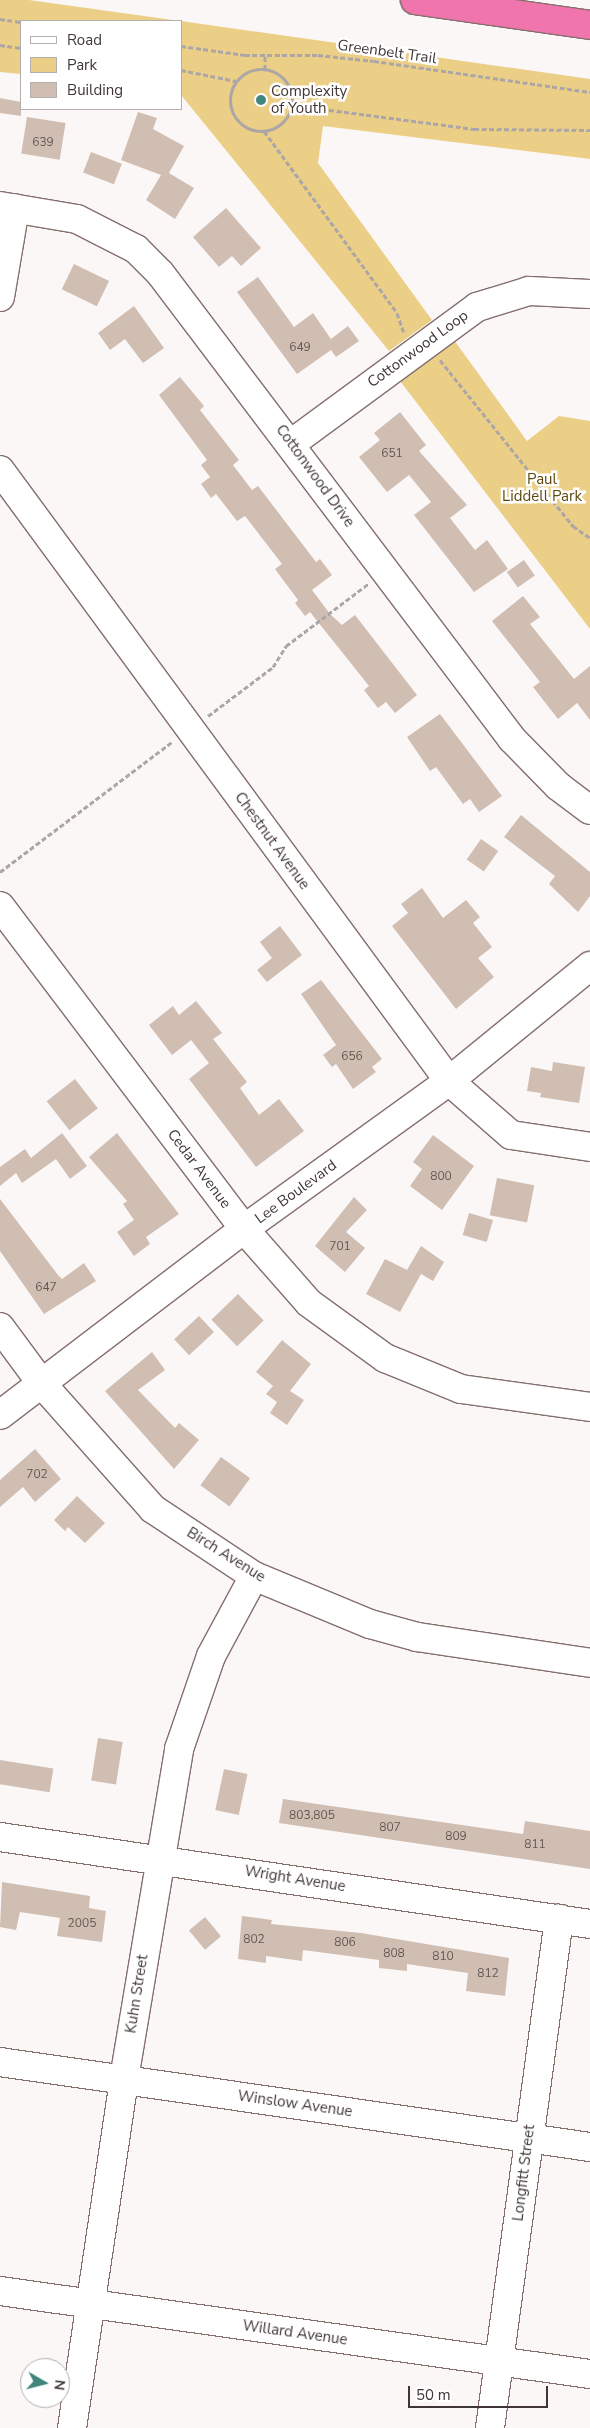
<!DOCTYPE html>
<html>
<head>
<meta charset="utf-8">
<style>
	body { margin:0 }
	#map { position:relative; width:590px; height:2428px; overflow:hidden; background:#fcf7f7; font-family:"Nunito Sans",sans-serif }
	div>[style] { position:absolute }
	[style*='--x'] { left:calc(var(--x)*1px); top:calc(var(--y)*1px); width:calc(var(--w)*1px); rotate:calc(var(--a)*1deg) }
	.green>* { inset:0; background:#ebcf86 }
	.building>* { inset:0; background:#d0beb2; transform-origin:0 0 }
	.path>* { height:3px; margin-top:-1.5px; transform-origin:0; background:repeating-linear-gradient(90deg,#ada6a6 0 5px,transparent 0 7.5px) }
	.path>.ring { margin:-1.5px; padding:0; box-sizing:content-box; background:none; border:3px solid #ada6a6; border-radius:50% }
	.roads { filter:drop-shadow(1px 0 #846f6d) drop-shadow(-1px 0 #846f6d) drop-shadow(0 1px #846f6d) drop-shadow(0 -1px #846f6d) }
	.minor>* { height:28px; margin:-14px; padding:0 14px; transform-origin:14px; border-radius:14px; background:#fff }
	.highway>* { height:28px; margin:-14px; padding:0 14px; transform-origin:14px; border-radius:14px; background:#ef75ac }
	.dots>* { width:14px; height:14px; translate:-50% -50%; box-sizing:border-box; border:2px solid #fff; border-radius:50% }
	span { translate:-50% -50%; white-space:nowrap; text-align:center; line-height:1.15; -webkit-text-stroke:5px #fff; paint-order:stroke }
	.number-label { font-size:12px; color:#635854 }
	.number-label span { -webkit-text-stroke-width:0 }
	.street-label { font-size:15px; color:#3f3635 }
	.poi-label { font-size:15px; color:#3f3635 }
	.left { translate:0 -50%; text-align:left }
	.park-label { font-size:15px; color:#5d490e }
	.legend { position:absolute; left:20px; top:20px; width:162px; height:90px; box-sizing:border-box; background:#fff; border:1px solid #b2afae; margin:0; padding:6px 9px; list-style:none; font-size:15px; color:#3f3635 }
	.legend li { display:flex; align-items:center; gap:10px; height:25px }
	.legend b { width:25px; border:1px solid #b2afae }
	.north { position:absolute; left:20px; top:2358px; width:50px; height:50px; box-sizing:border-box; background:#fff; border:1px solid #b2afae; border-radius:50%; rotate:98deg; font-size:14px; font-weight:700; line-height:20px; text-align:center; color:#3f3635 }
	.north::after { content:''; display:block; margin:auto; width:18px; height:22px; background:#41867d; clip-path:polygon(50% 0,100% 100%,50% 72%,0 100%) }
	.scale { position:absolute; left:408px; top:2386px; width:140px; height:22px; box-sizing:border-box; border:2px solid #3f3635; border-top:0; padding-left:6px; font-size:15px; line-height:18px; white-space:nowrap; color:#3f3635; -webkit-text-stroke:4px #fff; paint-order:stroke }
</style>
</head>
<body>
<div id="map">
	<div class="green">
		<div style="clip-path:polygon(0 0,29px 0,180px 21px,21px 21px,21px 74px,0 72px)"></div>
		<div style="clip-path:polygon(181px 21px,590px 79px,590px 159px,323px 126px,318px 163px,432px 320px,389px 351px,181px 95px)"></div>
		<div style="clip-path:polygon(454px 340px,527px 441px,559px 416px,590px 421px,590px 629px,400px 381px)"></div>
	</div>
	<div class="building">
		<div style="clip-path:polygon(0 98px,21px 102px,21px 116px,0 113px)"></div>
		<div style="clip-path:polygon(138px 112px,157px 118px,153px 129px,184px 146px,169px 173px,194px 188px,175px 219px,146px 200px,161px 175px,121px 160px)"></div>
		<div style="left:27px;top:117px;width:39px;height:37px;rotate:9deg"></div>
		<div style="left:91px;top:152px;width:33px;height:22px;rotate:21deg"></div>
		<div style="clip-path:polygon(226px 208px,261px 248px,241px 266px,232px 256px,219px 267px,193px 237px)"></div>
		<div style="left:74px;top:264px;width:39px;height:28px;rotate:26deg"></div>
		<div style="clip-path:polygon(258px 277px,294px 327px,313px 313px,331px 339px,348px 326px,359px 341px,336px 357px,331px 350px,297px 374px,237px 292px)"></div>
		<div style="clip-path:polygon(134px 306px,164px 348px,143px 363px,125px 339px,110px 350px,98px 333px)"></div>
		<div style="clip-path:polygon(180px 377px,204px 406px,200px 410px,239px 460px,233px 465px,252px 490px,258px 486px,316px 562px,320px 559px,332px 575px,312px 590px,330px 614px,342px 625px,355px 615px,417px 695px,395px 713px,386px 702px,378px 708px,364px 690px,369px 686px,330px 637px,310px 612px,305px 616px,295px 603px,298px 600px,275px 569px,282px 564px,245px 516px,237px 521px,216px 494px,211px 498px,201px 484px,210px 477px,201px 465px,207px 460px,159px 395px)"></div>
		<div style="clip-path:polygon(400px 412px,426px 445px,419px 451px,467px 505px,450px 518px,475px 550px,487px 540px,508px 569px,474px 592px,414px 515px,431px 502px,409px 475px,387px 492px,359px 457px,380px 440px,374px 433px)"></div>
		<div style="left:524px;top:560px;width:19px;height:21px;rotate:55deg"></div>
		<div style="clip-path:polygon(523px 596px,540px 617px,530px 624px,574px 679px,590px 666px,590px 720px,577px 703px,558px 719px,533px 687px,540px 682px,492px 621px)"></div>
		<div style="clip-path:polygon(440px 714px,502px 796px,479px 812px,470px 799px,463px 804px,436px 767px,430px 771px,407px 737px)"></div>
		<div style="clip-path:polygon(521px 815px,590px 872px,590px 896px,578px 912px,549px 884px,555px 876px,504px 837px)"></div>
		<div style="left:481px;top:839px;width:21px;height:25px;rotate:35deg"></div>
		<div style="clip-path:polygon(422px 888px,443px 918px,466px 900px,480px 917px,473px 923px,492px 947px,478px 958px,494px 977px,456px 1009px,392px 926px,408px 913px,401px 904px)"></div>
		<div style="clip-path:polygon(280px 926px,302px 955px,267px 982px,257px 970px,272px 958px,260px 942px)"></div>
		<div style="clip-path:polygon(321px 980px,382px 1059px,372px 1067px,376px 1072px,353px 1089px,336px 1064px,332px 1067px,323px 1055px,336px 1045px,301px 994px)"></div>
		<div style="clip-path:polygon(196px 1001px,222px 1033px,213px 1039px,247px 1082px,240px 1088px,259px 1115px,279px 1099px,304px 1131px,256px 1167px,189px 1079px,209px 1063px,191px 1040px,172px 1055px,149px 1025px,173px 1006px,179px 1015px)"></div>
		<div style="clip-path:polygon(553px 1062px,585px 1067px,579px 1103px,540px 1097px,541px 1093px,527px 1091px,531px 1067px,552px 1071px)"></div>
		<div style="left:75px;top:1079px;width:37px;height:36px;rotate:52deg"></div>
		<div style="clip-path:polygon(62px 1133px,87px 1166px,70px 1179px,56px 1159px,22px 1183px,16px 1173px,0 1186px,0 1167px,25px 1149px,31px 1158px)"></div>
		<div style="clip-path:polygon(117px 1133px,179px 1214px,146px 1237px,150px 1244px,134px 1256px,117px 1232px,134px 1220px,123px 1204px,127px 1201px,89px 1157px)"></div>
		<div style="clip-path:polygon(433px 1135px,474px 1166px,442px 1210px,410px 1186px,422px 1169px,413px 1162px)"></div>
		<div style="left:497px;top:1178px;width:38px;height:38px;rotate:11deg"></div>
		<div style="clip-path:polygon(354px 1197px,367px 1210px,346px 1232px,365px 1248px,345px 1272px,315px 1246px)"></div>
		<div style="clip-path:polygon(0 1199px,58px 1275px,62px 1279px,84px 1263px,96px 1281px,44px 1314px,0 1251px)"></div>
		<div style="left:469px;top:1213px;width:25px;height:23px;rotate:16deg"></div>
		<div style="clip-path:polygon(421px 1246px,444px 1262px,433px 1281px,421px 1274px,400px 1312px,366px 1294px,385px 1259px,407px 1270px)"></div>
		<div style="left:238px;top:1294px;width:37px;height:37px;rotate:46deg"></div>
		<div style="left:199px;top:1316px;width:22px;height:34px;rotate:47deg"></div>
		<div style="clip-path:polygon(282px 1340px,311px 1364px,290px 1391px,304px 1400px,287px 1425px,270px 1413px,277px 1402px,266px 1394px,273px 1386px,256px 1372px)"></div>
		<div style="clip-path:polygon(152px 1352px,165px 1370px,138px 1390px,175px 1428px,179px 1423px,199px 1440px,174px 1469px,105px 1391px)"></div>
		<div style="clip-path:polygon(35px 1449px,61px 1479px,35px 1502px,23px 1487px,0 1507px,0 1480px)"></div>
		<div style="left:221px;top:1457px;width:36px;height:35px;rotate:36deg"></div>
		<div style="clip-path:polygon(77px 1496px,105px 1523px,85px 1543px,68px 1527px,65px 1531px,54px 1520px)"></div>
		<div style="left:98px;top:1738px;width:25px;height:43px;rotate:9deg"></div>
		<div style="left:0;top:1760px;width:54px;height:24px;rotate:9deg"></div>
		<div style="left:224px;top:1769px;width:24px;height:42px;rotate:12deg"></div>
		<div style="clip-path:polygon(283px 1799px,523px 1834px,525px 1821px,590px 1831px,590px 1869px,279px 1823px)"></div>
		<div style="clip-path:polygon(2px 1882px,90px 1896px,89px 1908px,106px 1911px,102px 1942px,57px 1936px,60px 1918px,20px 1912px,16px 1930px,0 1927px)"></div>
		<div style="clip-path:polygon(242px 1916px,272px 1920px,271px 1924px,361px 1933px,509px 1958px,505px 1996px,466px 1991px,468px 1973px,407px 1964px,407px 1971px,379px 1968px,379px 1960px,303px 1950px,302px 1961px,266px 1956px,266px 1963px,238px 1959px)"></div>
		<div style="left:205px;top:1917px;width:25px;height:21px;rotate:50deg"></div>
	</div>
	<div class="path">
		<div style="--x:0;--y:19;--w:21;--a:8"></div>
		<div style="--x:0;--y:45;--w:21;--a:8"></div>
		<div style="--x:181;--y:46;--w:65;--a:8"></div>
		<div style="--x:245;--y:55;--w:73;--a:0"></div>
		<div style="--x:318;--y:55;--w:56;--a:6.1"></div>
		<div style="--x:374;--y:61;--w:218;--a:8.2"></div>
		<div style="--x:265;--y:69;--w:13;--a:-90"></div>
		<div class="ring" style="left:230px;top:69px;width:59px;height:59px"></div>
		<div style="--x:181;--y:70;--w:56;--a:11.3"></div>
		<div style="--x:292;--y:105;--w:184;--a:7.5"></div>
		<div style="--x:474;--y:129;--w:116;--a:0.5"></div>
		<div style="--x:264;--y:131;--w:225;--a:53.8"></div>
		<div style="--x:397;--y:313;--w:21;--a:71"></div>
		<div style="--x:440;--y:360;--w:213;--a:51.3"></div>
		<div style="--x:573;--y:526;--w:21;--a:35"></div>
		<div style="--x:208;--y:716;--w:81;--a:-37"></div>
		<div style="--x:273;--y:667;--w:25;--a:-58"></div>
		<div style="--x:286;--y:646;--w:103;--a:-37.1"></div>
		<div style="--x:0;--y:872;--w:217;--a:-37.1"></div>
	</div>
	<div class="roads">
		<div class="minor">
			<div style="--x:0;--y:206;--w:78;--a:9.6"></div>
			<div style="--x:77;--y:219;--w:66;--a:27"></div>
			<div style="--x:136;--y:249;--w:34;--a:45"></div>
			<div style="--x:160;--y:273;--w:584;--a:52.93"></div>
			<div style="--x:512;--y:739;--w:66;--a:45.6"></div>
			<div style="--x:558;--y:786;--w:40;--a:37"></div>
			<div style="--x:0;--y:297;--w:90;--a:-80.4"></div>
			<div style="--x:292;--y:443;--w:230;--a:-36.3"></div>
			<div style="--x:477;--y:307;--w:54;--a:-17.1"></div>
			<div style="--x:529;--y:291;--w:61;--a:2.8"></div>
			<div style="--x:0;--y:470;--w:758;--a:53.69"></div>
			<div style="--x:449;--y:1081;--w:82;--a:41.1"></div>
			<div style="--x:511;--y:1135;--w:80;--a:8.6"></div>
			<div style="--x:0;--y:906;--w:405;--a:52.9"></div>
			<div style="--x:244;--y:1229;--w:98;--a:48.7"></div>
			<div style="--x:309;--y:1303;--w:94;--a:35.9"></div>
			<div style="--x:385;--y:1358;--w:82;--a:22.2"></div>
			<div style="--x:461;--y:1389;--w:130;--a:7.9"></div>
			<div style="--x:0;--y:1327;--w:71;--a:53.6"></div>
			<div style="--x:42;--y:1384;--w:167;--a:48.4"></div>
			<div style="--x:153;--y:1509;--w:121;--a:33.6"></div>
			<div style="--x:254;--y:1576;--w:126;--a:22.5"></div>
			<div style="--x:370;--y:1624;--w:49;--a:15.5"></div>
			<div style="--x:417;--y:1637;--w:175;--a:8.5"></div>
			<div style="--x:0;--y:1415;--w:307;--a:-37.3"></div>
			<div style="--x:244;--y:1229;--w:253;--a:-35.8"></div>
			<div style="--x:449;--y:1081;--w:182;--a:-39.2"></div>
			<div style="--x:0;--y:1837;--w:596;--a:8.39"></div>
			<div style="--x:0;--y:2062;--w:596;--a:8.2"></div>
			<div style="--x:0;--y:2291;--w:596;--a:8.01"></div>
			<div style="--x:72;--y:2428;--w:353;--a:-81.5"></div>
			<div style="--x:124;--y:2079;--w:335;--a:-80.5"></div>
			<div style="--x:179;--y:1749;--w:98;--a:-71"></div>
			<div style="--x:211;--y:1656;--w:91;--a:-61.7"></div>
			<div style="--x:490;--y:2428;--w:514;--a:-82.28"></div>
		</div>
		<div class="highway">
			<div style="--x:415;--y:0;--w:177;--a:8.1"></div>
		</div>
	</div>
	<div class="dots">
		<div style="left:261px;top:100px;background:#41867d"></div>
	</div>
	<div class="number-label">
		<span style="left:43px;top:143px">639</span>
		<span style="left:300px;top:348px">649</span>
		<span style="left:392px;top:454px">651</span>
		<span style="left:352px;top:1057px">656</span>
		<span style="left:441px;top:1177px">800</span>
		<span style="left:340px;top:1247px">701</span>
		<span style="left:46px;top:1288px">647</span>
		<span style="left:37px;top:1475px">702</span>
		<span style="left:312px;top:1816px">803,805</span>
		<span style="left:390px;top:1828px">807</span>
		<span style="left:456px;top:1837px">809</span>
		<span style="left:535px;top:1845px">811</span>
		<span style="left:82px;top:1924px">2005</span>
		<span style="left:254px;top:1940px">802</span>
		<span style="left:345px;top:1943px">806</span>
		<span style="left:394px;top:1954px">808</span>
		<span style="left:443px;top:1957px">810</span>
		<span style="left:488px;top:1974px">812</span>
	</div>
	<div class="street-label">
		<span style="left:387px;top:52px;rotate:8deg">Greenbelt Trail</span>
		<span style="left:418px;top:349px;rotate:-36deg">Cottonwood Loop</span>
		<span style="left:315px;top:476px;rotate:54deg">Cottonwood Drive</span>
		<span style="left:272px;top:841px;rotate:54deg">Chestnut Avenue</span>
		<span style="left:199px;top:1169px;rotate:53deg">Cedar Avenue</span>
		<span style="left:296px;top:1192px;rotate:-36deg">Lee Boulevard</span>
		<span style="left:226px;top:1555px;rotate:32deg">Birch Avenue</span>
		<span style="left:295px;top:1879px;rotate:9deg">Wright Avenue</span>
		<span style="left:137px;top:1994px;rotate:-81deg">Kuhn Street</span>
		<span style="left:295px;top:2104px;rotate:8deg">Winslow Avenue</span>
		<span style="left:524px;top:2173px;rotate:-83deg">Longfitt Street</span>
		<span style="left:295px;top:2333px;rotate:8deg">Willard Avenue</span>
	</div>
	<div class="poi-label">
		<span class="left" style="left:271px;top:100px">Complexity<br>of Youth</span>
	</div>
	<div class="park-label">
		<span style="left:542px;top:488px">Paul<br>Liddell Park</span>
	</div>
	<ul class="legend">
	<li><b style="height:6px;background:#fff"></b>Road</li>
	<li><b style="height:14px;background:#ebcf86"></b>Park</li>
	<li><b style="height:14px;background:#d0beb2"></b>Building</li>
	</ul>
	<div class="north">N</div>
	<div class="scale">50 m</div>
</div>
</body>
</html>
